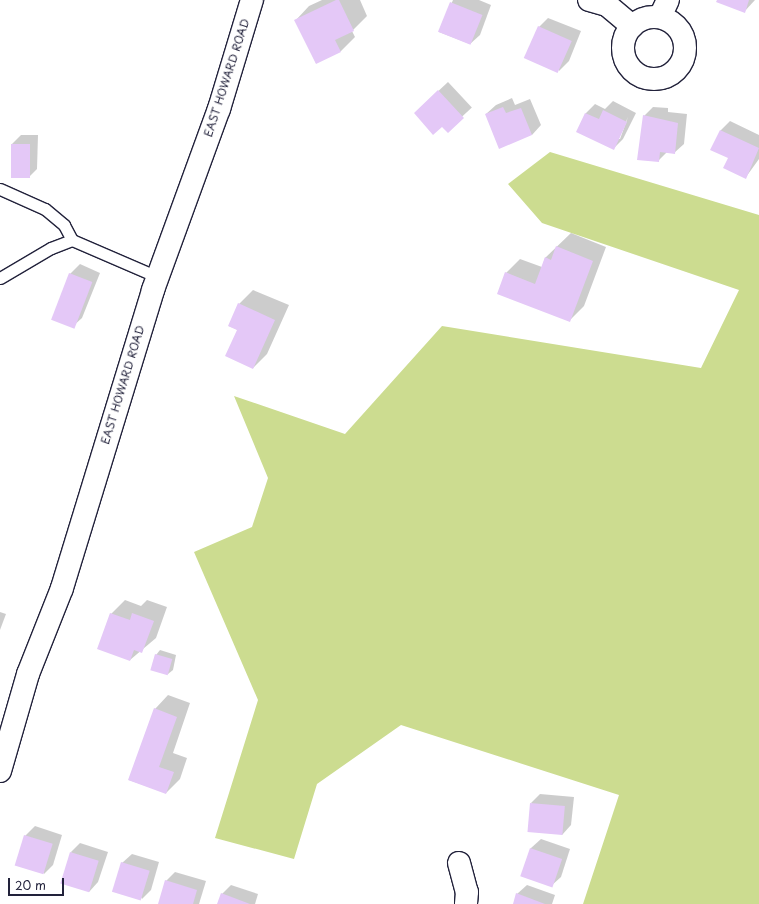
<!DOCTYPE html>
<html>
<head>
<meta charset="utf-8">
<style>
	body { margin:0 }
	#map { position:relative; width:759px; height:904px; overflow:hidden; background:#fff; font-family:"Playpen Sans",sans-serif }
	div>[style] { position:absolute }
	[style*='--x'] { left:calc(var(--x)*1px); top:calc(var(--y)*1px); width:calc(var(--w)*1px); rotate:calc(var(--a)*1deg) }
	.green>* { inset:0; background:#ccdc90 }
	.shadow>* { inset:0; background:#0003; transform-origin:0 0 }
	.building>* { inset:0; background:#e4c8f7; transform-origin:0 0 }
	.roads { filter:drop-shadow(1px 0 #22223b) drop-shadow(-1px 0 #22223b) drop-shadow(0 1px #22223b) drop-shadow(0 -1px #22223b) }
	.service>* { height:11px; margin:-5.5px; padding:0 5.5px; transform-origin:5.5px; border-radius:5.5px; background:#fff }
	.minor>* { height:22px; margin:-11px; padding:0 11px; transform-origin:11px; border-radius:11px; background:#fff }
	.minor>.ring { margin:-11px; padding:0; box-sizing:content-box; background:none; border:22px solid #fff; border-radius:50% }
	span { translate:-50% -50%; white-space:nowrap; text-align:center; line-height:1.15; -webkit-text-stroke:3px #fff; paint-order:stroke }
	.street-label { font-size:11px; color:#22223b }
	.scale { position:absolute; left:8px; top:878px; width:56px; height:18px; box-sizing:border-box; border:2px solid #22223b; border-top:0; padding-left:5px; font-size:12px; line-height:14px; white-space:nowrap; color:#22223b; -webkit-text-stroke:3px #fff; paint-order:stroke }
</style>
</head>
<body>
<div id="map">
	<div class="green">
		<div style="clip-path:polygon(550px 152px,759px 215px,759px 904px,583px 904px,619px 795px,401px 725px,317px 784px,294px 859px,215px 838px,258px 700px,194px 552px,252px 527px,268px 478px,234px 396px,345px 434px,442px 326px,701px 368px,739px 290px,542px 223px,508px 184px)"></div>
	</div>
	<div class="shadow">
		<div style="clip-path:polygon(322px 0,360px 0,367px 16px,352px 31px,355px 37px,341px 51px,316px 63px,296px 20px,309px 6px)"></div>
		<div style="clip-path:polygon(453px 0,479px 0,491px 5px,480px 35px,470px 44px,439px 32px)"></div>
		<div style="clip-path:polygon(718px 0,755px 0,744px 12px)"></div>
		<div style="clip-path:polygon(548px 18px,581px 31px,569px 61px,559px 71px,539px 27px)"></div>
		<div style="left:448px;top:82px;width:35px;height:33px;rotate:47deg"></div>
		<div style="clip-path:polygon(512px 98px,515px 105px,530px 99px,541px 125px,532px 135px,486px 114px,496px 105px)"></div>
		<div style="clip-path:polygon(evenodd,613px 101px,636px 113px,623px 139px,614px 148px,578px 131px,586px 113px,595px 104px,605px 109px,613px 101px,628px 117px,620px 139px,618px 139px,628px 117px)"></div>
		<div style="clip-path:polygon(653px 107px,668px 108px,668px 112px,687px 114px,684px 144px,674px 153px,667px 152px,658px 161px,644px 116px)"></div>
		<div style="clip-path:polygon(730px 121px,759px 135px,759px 159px,746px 177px,730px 158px,712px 149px,721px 130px)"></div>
		<div style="clip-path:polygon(21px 135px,38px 135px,37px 169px,28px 178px,11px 177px,12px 144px)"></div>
		<div style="clip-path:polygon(571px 233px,606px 247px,584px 306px,570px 320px,506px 273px,520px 259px,542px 267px,545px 258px)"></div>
		<div style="clip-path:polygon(80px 264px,100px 273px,82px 318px,72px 327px,70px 274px)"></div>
		<div style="clip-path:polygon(253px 290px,289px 305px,267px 354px,253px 368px,238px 330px,229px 326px,239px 304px)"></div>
		<div style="clip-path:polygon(125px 600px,141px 606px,147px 600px,167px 607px,156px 638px,130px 660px,111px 614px)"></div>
		<div style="clip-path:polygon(0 612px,6px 614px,0 630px)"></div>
		<div style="clip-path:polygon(160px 650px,176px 655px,173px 670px,168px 674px,156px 655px)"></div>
		<div style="clip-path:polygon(168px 695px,190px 703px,173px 753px,187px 758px,180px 779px,166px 793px,129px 780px,155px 709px)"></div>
		<div style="clip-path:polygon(540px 794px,574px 797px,571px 825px,562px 835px,531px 803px)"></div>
		<div style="clip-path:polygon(35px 826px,62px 835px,53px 865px,44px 874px,25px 836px)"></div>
		<div style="clip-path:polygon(541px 839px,570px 849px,561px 877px,551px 886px,522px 875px,531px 848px)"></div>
		<div style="clip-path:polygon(80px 843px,108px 852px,98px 882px,89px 892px,71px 852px)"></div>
		<div style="clip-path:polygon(132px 854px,159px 862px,151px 890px,142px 899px,122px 863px)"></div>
		<div style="clip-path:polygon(175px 872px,206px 881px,199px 904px,159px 904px,166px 881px)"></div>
		<div style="clip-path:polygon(231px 885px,258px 894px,255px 904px,218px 904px,222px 894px)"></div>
		<div style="clip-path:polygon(527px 885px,555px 895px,552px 904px,514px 904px,517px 894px)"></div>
	</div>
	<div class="building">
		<div style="clip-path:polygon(336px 0,339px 0,354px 31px,335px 40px,341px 52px,316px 64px,294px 20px)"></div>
		<div style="clip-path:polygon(717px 0,749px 0,745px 13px,716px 2px)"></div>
		<div style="left:450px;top:2px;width:35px;height:32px;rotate:22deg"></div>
		<div style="left:538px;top:26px;width:37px;height:35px;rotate:24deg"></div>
		<div style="clip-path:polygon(438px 90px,464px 118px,448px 133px,442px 127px,433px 135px,414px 113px)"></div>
		<div style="clip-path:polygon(503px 107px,506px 113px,521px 108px,532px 135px,499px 149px,485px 114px)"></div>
		<div style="clip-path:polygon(603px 110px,627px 122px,614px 150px,576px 132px,585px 113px,599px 119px)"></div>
		<div style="clip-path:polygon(643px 115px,678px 123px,675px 154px,660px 152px,659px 162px,637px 160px)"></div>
		<div style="clip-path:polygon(720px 130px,759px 148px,746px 179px,723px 168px,728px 158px,710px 150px)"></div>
		<div style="left:11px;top:144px;width:19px;height:34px"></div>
		<div style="clip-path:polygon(556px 246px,593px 261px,570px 322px,497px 294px,505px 272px,535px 284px,545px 257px,551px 260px)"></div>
		<div style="left:69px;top:273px;width:25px;height:50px;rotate:21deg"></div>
		<div style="clip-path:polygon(238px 303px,275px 320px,253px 369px,225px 356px,237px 330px,228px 326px)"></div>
		<div style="clip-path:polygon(110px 613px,130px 620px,132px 613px,154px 621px,142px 653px,134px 650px,130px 661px,97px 649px)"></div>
		<div style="left:155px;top:654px;width:18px;height:17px;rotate:16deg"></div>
		<div style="clip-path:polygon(154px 708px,177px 717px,159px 767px,174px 772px,166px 794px,128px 780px)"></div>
		<div style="left:530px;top:803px;width:35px;height:29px;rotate:5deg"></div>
		<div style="left:24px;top:835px;width:30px;height:32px;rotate:17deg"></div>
		<div style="left:530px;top:848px;width:34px;height:30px;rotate:19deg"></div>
		<div style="left:70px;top:852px;width:30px;height:33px;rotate:17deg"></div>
		<div style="left:121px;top:862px;width:30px;height:31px;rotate:17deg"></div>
		<div style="clip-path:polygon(165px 880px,197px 890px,193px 904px,158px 904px)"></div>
		<div style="clip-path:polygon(221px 893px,250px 904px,217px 904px)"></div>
		<div style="clip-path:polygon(516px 893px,545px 904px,513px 904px)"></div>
	</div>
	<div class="roads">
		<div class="service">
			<div style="--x:0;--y:189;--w:49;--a:24"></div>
			<div style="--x:45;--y:209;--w:25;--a:40"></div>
			<div style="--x:64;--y:225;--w:17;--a:62"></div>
			<div style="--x:0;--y:278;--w:59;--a:-30.5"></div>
			<div style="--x:51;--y:248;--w:22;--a:-21"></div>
			<div style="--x:72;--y:240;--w:94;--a:23.3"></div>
		</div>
		<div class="minor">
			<div style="--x:589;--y:0;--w:19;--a:16"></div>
			<div style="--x:607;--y:5;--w:33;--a:40"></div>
			<div class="ring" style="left:623px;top:17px;width:40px;height:40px"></div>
			<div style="--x:660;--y:17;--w:19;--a:-65"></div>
			<div style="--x:0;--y:771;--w:101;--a:-73.9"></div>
			<div style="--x:28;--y:674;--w:92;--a:-68.4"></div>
			<div style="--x:62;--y:588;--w:312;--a:-73"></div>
			<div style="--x:153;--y:290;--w:193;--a:-70"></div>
			<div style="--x:219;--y:109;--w:114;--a:-73.2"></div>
			<div style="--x:459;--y:863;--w:30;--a:75"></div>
			<div style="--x:467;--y:892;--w:12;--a:95"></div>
		</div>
	</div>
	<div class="street-label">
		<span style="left:227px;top:78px;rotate:-72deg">EAST HOWARD ROAD</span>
		<span style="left:123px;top:385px;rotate:-73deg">EAST HOWARD ROAD</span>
	</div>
	<div class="scale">20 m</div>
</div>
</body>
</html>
